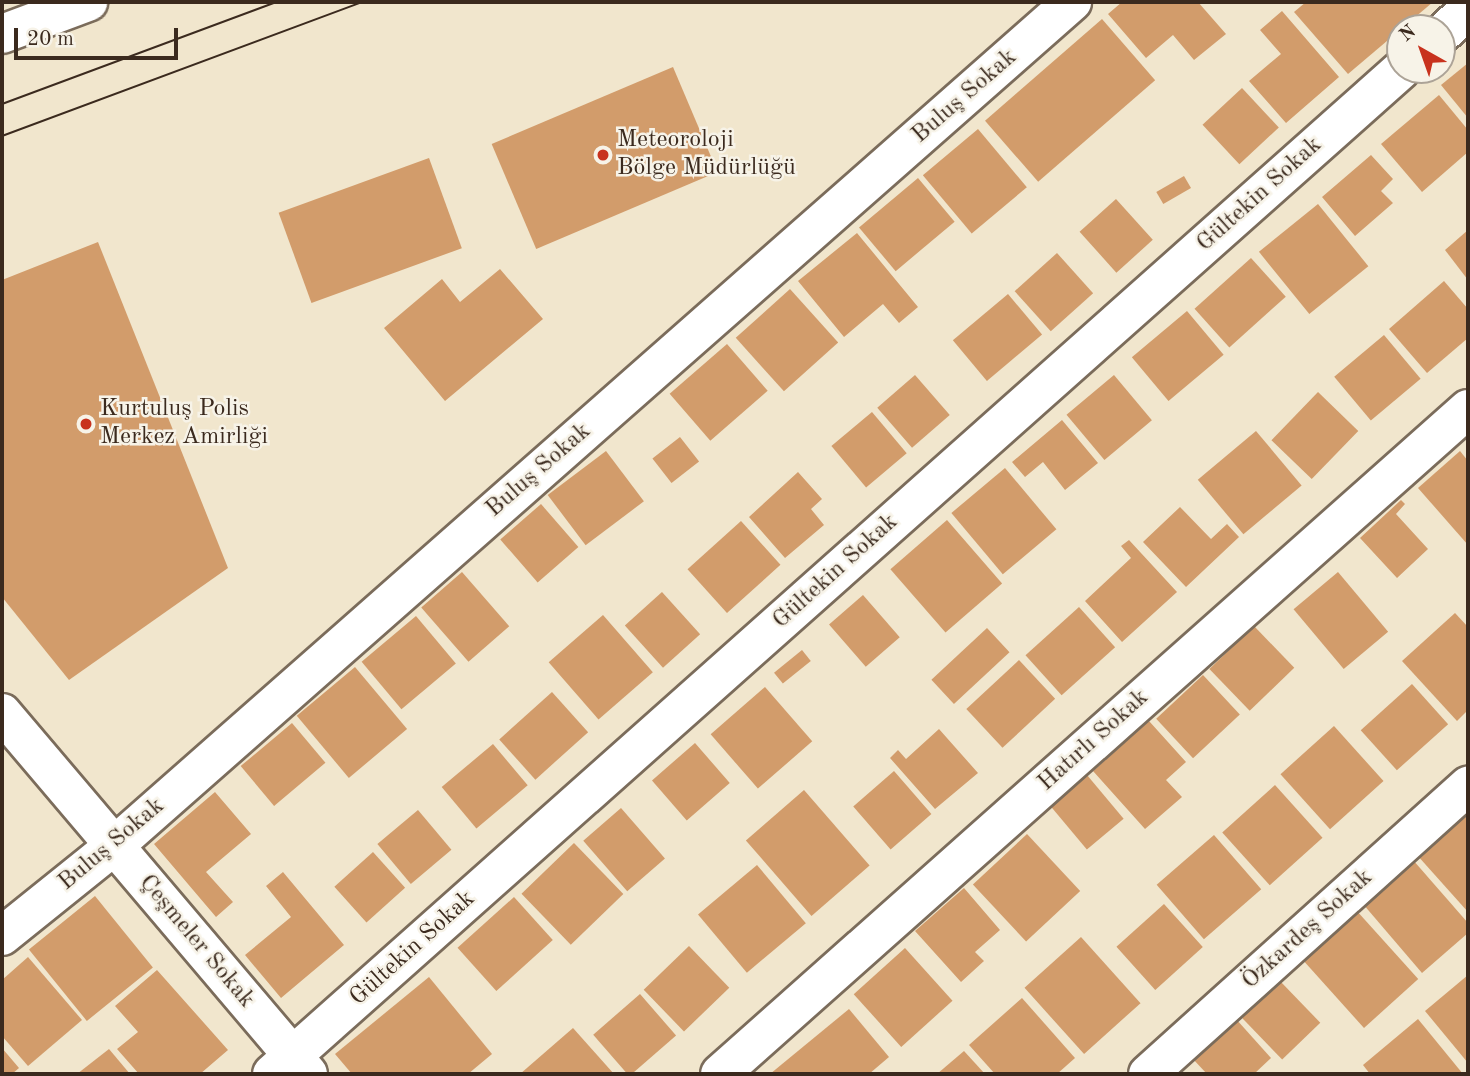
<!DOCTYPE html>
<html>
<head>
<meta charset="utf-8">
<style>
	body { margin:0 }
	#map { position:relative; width:1470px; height:1076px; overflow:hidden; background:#f1e6cd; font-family:"Old Standard TT",serif }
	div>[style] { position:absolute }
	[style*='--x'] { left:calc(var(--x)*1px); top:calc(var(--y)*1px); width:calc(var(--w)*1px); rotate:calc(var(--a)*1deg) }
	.building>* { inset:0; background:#d29c6b; transform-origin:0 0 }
	.roads { filter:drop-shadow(2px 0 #7b6c5b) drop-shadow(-2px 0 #7b6c5b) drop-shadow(0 2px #7b6c5b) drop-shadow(0 -2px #7b6c5b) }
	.minor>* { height:38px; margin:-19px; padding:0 19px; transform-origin:19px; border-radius:19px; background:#fff }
	.major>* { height:38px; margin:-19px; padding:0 19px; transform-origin:19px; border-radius:19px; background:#fff }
	.tram>* { height:2px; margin:-1px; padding:0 1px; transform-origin:1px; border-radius:1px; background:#3b2a1e }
	.dots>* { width:19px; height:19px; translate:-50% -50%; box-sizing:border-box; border:4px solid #f7f3e8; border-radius:50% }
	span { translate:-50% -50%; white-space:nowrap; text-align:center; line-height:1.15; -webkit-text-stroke:5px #f7f3e8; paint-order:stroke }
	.street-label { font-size:24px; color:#3b2a1e }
	.poi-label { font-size:24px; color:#3b2a1e }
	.left { translate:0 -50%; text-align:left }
	.frame { position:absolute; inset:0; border:4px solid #3b2a1e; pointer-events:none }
	.north { position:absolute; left:1386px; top:14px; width:70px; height:70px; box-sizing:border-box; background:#f7f3e8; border:2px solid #aca397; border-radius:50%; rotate:320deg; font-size:19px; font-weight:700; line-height:28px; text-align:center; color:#3b2a1e }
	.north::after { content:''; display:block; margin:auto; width:24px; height:32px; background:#c8321e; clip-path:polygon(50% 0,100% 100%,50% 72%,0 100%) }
	.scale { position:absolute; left:14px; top:28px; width:164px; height:32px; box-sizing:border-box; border:4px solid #3b2a1e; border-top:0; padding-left:9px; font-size:21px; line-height:24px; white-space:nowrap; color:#3b2a1e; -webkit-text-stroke:5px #f7f3e8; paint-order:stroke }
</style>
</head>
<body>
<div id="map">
	<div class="building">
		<div style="clip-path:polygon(1122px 2px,1198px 2px,1226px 34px,1194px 60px,1173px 35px,1146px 58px,1108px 14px)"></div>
		<div style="clip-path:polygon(1306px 2px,1433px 2px,1348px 74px,1294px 12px)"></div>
		<div style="clip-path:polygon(1282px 11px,1339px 77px,1286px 123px,1249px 81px,1281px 54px,1260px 30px)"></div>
		<div style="left:1102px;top:19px;width:81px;height:155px;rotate:49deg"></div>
		<div style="clip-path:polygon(1468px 63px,1468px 118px,1441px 85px)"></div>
		<div style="left:673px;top:67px;width:114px;height:197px;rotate:67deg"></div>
		<div style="left:1242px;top:88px;width:54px;height:54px;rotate:47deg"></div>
		<div style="clip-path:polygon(1439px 95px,1468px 130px,1468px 152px,1422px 192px,1381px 144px)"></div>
		<div style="left:978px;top:129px;width:76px;height:72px;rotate:50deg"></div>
		<div style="clip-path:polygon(1371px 155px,1393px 179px,1381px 191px,1393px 203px,1355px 236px,1322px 197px)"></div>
		<div style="left:429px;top:158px;width:96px;height:160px;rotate:70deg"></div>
		<div style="left:1184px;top:176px;width:14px;height:32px;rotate:60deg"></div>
		<div style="left:918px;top:178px;width:57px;height:77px;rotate:50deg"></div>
		<div style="left:1116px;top:199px;width:55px;height:49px;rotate:48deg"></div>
		<div style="left:1318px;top:204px;width:80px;height:76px;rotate:51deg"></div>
		<div style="clip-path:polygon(1468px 230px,1468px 280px,1445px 250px)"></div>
		<div style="clip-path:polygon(857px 233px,918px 307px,899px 323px,883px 304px,844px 337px,798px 281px)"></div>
		<div style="clip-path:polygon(98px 242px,228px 568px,69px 680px,2px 597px,2px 280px)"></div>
		<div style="left:1057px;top:253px;width:54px;height:57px;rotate:48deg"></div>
		<div style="left:1251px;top:258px;width:52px;height:76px;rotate:48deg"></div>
		<div style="clip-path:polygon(500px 269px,543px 319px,445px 401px,384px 328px,442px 279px,460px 302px)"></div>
		<div style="clip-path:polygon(1444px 281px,1468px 309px,1468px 338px,1427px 373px,1389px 329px)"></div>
		<div style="left:790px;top:289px;width:72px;height:73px;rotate:48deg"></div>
		<div style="left:1008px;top:294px;width:53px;height:72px;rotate:50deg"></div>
		<div style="left:1187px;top:311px;width:57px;height:72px;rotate:50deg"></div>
		<div style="left:1384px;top:335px;width:57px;height:65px;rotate:50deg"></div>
		<div style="left:727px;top:344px;width:62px;height:76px;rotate:49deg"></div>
		<div style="left:915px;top:375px;width:53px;height:50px;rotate:49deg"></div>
		<div style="left:1114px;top:375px;width:59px;height:62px;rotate:50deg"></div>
		<div style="left:1318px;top:392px;width:56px;height:67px;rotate:44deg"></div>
		<div style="left:872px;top:412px;width:54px;height:53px;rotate:50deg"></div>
		<div style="clip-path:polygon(1062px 420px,1098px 463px,1065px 490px,1043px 462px,1025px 477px,1012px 462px)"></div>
		<div style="left:1256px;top:431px;width:71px;height:76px;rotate:50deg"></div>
		<div style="left:680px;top:437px;width:31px;height:35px;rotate:52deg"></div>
		<div style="left:606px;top:451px;width:63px;height:73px;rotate:53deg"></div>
		<div style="clip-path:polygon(1460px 451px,1468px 461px,1468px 545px,1418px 488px)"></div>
		<div style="left:1005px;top:468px;width:80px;height:70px;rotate:50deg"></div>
		<div style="clip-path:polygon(798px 472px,822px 499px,811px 509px,824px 525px,785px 558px,749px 517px)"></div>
		<div style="clip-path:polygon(1401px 500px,1405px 504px,1396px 514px,1428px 549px,1397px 578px,1360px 538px)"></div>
		<div style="left:541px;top:504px;width:57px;height:54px;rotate:49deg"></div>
		<div style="clip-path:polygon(1180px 507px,1211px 539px,1227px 524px,1239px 537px,1186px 587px,1143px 542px)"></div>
		<div style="left:947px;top:520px;width:84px;height:75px;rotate:49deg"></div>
		<div style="left:741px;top:521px;width:59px;height:72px;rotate:48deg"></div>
		<div style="clip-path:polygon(1129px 540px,1177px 592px,1122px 642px,1085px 601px,1131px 558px,1121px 546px)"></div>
		<div style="left:462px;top:572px;width:72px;height:54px;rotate:49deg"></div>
		<div style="left:1338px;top:572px;width:78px;height:58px;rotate:50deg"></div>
		<div style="left:662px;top:592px;width:57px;height:50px;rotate:48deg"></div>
		<div style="left:863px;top:595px;width:56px;height:45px;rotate:49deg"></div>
		<div style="left:1079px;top:607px;width:54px;height:72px;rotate:48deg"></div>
		<div style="clip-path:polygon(1455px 613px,1468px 627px,1468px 710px,1457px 721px,1402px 661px)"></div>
		<div style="left:603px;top:615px;width:76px;height:72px;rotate:49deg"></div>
		<div style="left:416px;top:616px;width:62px;height:71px;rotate:50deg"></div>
		<div style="left:1254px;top:626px;width:58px;height:62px;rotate:46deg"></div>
		<div style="left:987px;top:628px;width:33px;height:76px;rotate:47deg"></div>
		<div style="left:802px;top:650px;width:14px;height:36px;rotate:51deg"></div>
		<div style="left:1019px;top:660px;width:53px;height:72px;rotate:47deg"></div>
		<div style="left:355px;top:667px;width:81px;height:76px;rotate:50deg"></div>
		<div style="left:1203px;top:675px;width:54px;height:64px;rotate:47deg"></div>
		<div style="left:1412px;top:684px;width:54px;height:69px;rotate:48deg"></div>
		<div style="left:765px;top:687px;width:72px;height:72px;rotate:49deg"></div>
		<div style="left:552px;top:692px;width:54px;height:71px;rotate:48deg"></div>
		<div style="clip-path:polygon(1149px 721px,1186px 762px,1166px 780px,1182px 797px,1145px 829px,1093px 771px)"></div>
		<div style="left:292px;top:723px;width:52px;height:67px;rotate:50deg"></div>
		<div style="left:1334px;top:726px;width:74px;height:72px;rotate:48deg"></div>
		<div style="clip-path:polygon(939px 729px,978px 773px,935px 809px,890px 758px,898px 750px,906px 759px)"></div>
		<div style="left:695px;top:743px;width:53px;height:57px;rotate:49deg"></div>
		<div style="left:493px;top:744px;width:54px;height:67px;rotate:50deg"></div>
		<div style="left:894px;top:771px;width:57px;height:54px;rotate:49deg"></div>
		<div style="left:1087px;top:775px;width:57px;height:48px;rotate:50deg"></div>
		<div style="left:1275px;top:785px;width:71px;height:71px;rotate:48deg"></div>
		<div style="left:804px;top:790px;width:100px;height:77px;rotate:49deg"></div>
		<div style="clip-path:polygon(215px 792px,251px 834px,206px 872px,233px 902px,216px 917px,154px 844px)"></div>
		<div style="left:621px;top:808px;width:67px;height:50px;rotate:49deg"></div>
		<div style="left:418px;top:810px;width:52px;height:53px;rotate:50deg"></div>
		<div style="clip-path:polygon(1468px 810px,1468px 912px,1417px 855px)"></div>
		<div style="left:1027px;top:834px;width:78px;height:74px;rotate:47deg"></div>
		<div style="left:1214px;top:835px;width:72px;height:76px;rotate:49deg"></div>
		<div style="left:574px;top:843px;width:71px;height:73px;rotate:46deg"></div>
		<div style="left:373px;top:852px;width:48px;height:52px;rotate:48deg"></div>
		<div style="clip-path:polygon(1413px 860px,1468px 923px,1468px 933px,1422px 973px,1363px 904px)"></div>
		<div style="left:757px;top:865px;width:76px;height:77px;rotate:50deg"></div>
		<div style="clip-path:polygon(283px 872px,344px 945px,281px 998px,245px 955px,291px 917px,266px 886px)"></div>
		<div style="clip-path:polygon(964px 888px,1000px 930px,975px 952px,984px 961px,961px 982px,915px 931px)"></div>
		<div style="left:95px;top:896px;width:92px;height:85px;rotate:51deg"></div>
		<div style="left:514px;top:897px;width:58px;height:76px;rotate:48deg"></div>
		<div style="left:1164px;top:904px;width:58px;height:64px;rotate:48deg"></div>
		<div style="left:1356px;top:910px;width:93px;height:73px;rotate:48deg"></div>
		<div style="left:1081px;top:937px;width:89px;height:76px;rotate:48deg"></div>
		<div style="left:689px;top:946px;width:58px;height:63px;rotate:46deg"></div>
		<div style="left:905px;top:948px;width:71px;height:69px;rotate:48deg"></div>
		<div style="clip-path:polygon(28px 957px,82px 1020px,28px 1066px,2px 1036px,2px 980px)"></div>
		<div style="clip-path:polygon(157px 970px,228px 1050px,200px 1074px,139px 1074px,117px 1049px,138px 1032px,115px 1006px)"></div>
		<div style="clip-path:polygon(1468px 975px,1468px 1063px,1425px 1011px)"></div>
		<div style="clip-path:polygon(429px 977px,492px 1054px,468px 1074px,352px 1074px,335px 1054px)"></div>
		<div style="left:1280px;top:981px;width:58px;height:53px;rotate:46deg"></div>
		<div style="left:640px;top:994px;width:55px;height:62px;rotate:49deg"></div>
		<div style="clip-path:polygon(1022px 998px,1075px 1058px,1057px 1074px,995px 1074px,969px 1045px)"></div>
		<div style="clip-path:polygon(849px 1009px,889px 1057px,869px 1074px,770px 1074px)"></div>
		<div style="clip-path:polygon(1236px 1019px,1271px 1058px,1254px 1074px,1207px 1074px,1192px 1058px)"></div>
		<div style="clip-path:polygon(1418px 1019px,1463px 1074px,1370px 1074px,1363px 1065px)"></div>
		<div style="clip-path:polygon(573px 1028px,614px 1074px,520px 1074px)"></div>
		<div style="clip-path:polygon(2px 1048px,19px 1068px,12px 1074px,2px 1074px)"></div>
		<div style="clip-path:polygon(109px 1049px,130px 1074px,77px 1074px)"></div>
		<div style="clip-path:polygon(964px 1051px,985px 1074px,937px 1074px)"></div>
	</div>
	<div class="roads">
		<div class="minor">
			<div style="--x:1442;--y:34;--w:35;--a:-43"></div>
			<div style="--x:2;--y:713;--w:473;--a:49.7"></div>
			<div style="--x:2;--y:936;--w:144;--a:-38.8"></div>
			<div style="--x:114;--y:846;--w:1277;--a:-41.38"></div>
			<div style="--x:272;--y:1074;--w:1511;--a:-41.65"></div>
			<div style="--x:720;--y:1074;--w:1001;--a:-41.64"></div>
			<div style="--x:1148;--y:1074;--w:431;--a:-42"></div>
		</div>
		<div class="major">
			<div style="--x:2;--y:34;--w:92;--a:-20.4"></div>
		</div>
	</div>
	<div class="tram">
		<div style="--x:2;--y:104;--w:292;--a:-20.4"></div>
		<div style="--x:2;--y:136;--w:384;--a:-20.4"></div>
	</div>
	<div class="dots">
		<div style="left:603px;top:155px;background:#c8321e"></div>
		<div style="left:86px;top:424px;background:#c8321e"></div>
	</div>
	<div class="street-label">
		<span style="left:965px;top:97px;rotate:-41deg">Buluş Sokak</span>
		<span style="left:1260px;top:195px;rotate:-42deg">Gültekin Sokak</span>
		<span style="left:539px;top:471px;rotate:-41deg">Buluş Sokak</span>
		<span style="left:836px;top:572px;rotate:-42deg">Gültekin Sokak</span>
		<span style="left:1094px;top:741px;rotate:-42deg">Hatırlı Sokak</span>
		<span style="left:112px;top:845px;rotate:-40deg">Buluş Sokak</span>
		<span style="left:1308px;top:930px;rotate:-42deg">Özkardeş Sokak</span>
		<span style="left:196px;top:942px;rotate:50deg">Çeşmeler Sokak</span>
		<span style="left:413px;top:949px;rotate:-42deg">Gültekin Sokak</span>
	</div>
	<div class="poi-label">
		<span class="left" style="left:617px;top:155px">Meteoroloji<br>Bölge Müdürlüğü</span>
		<span class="left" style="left:100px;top:424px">Kurtuluş Polis<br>Merkez Amirliği</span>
	</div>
	<div class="frame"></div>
	<div class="north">N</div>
	<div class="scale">20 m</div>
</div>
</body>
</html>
